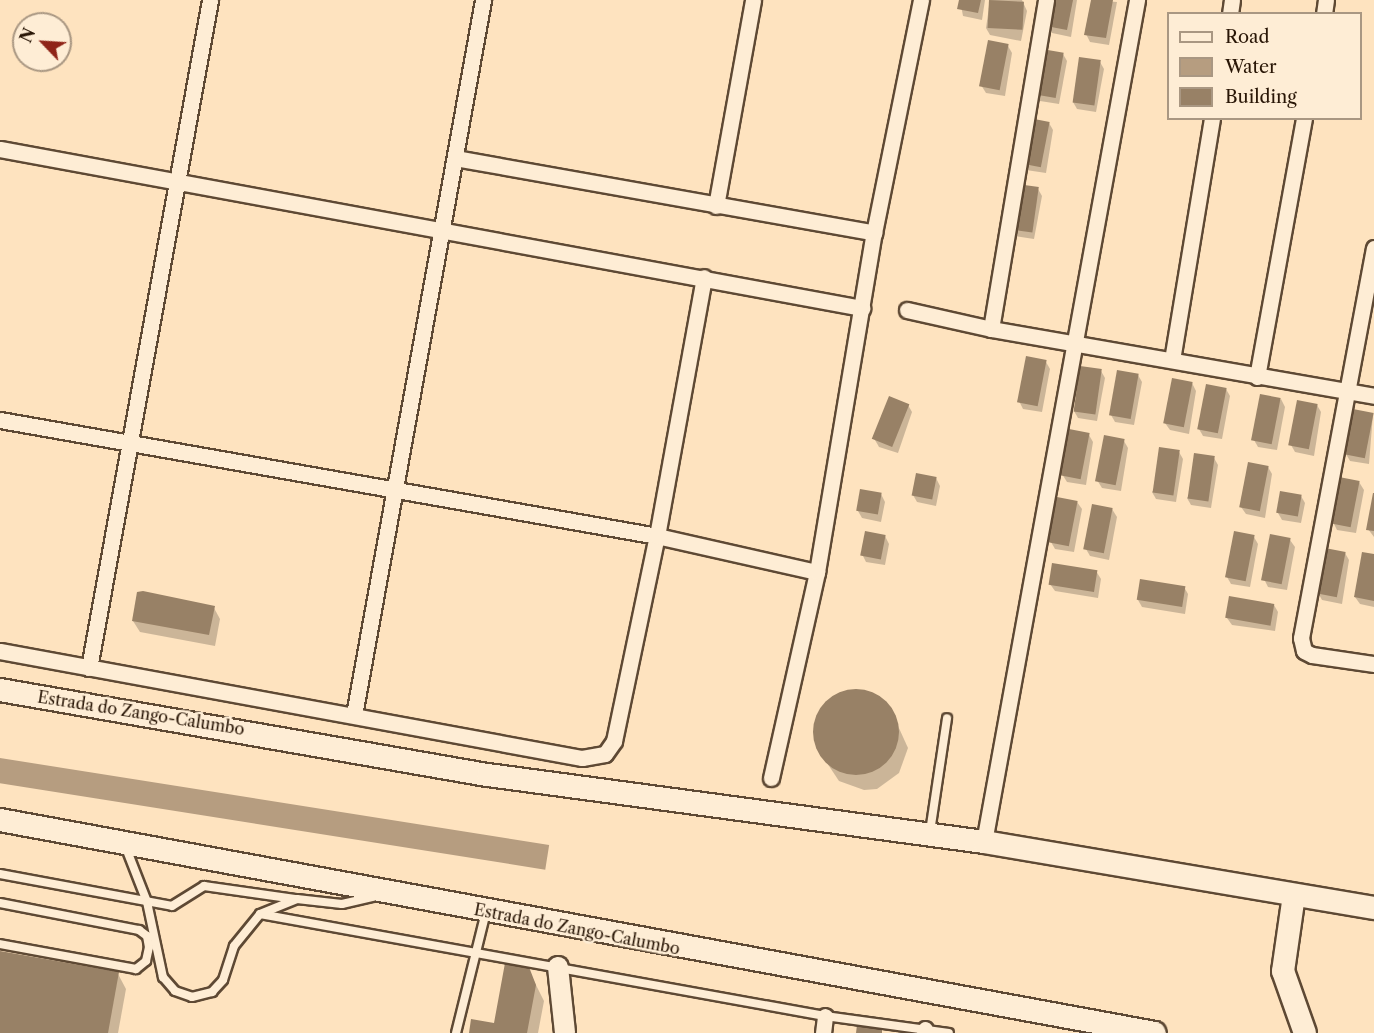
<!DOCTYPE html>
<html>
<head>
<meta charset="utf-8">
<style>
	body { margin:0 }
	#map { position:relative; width:1374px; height:1033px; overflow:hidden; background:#fee3bf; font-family:"Libre Caslon Text",serif }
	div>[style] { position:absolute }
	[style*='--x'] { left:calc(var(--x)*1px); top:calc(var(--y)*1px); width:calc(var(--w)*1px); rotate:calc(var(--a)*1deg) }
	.water>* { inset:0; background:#b69d80; transform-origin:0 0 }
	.shadow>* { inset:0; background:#0003 }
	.building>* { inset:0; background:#988166; transform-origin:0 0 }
	.round { border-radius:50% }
	.roads { filter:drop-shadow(2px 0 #5e4934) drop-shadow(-2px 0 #5e4934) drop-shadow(0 2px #5e4934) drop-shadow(0 -2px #5e4934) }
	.service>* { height:8px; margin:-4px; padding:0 4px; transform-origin:4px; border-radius:4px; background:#feedd5 }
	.minor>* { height:15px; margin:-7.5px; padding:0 7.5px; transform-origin:7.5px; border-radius:7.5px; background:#feedd5 }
	.tertiary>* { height:20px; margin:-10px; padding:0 10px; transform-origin:10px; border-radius:10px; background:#feedd5 }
	.secondary>* { height:22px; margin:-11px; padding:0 11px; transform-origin:11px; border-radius:11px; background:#feedd5 }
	span { translate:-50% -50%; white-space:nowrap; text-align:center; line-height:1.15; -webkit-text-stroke:5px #feedd5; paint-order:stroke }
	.street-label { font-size:16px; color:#291606 }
	.legend { position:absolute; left:1167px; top:12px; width:195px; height:108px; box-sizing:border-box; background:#feedd5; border:2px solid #a99782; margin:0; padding:8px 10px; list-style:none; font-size:18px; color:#291606 }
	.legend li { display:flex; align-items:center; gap:12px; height:30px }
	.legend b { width:30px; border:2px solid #a99782 }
	.north { position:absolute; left:12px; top:12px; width:60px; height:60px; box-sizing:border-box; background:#feedd5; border:2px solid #a99782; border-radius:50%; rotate:295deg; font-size:16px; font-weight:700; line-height:24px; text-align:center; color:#291606 }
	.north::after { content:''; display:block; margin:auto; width:21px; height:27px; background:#8f2418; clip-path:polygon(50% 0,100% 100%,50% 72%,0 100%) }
</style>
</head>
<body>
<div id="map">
	<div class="water">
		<div style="left:0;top:758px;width:556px;height:25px;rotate:9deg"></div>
	</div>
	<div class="shadow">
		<div style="clip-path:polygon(960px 0,985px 0,982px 20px,963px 16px)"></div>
		<div style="clip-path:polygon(990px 0,1022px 0,1027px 11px,1021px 41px,990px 35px,986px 28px)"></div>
		<div style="clip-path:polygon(1052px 0,1077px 0,1071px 37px,1052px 33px,1048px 26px)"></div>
		<div style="clip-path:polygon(1092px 0,1117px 2px,1109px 45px,1090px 42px,1086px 34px)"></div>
		<div style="clip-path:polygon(1008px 46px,1012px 53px,1005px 96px,986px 93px,981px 85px)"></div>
		<div style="clip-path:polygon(1063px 54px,1067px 61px,1059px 104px,1040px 101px,1036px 94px)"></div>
		<div style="clip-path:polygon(1100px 62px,1104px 69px,1096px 112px,1077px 109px,1073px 102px)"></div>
		<div style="clip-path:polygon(1049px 123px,1053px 130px,1046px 173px,1026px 170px,1022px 163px)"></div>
		<div style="clip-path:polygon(1038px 189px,1042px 196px,1034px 239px,1015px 236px,1011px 229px)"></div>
		<div style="clip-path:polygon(1046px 362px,1050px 369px,1042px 412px,1023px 409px,1019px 401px)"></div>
		<div style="clip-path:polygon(1101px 371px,1105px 378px,1097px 421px,1078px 418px,1074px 411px)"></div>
		<div style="clip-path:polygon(1138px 375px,1142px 382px,1134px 425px,1115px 422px,1111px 415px)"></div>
		<div style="clip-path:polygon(1192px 383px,1196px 391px,1189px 434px,1170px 430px,1165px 423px)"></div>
		<div style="clip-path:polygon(1226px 389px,1230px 396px,1222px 439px,1203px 436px,1199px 429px)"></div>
		<div style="clip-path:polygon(1281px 399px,1285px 407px,1277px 450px,1258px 447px,1254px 440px)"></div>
		<div style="clip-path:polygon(908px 405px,912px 412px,898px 453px,879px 447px,875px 440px)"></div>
		<div style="clip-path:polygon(1317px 405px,1321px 412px,1314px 456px,1295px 452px,1291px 445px)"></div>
		<div style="clip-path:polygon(1373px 414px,1369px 464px,1350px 461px,1346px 454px)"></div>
		<div style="clip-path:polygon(1089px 435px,1093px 442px,1086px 485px,1067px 482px,1062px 474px)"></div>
		<div style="clip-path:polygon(1124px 441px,1128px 448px,1121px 491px,1102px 488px,1097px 480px)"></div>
		<div style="clip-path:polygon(1179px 452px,1183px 459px,1176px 502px,1156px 499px,1152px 492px)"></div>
		<div style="clip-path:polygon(1214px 458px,1218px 465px,1211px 508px,1191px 505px,1187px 498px)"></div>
		<div style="clip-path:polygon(1268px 467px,1272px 474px,1265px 518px,1246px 514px,1241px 507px)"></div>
		<div style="clip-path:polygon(936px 478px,940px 486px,936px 506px,917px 502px,913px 495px)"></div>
		<div style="clip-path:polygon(1359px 482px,1364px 490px,1356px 533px,1337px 530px,1333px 522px)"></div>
		<div style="clip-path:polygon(881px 494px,885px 502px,881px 522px,862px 518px,858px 511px)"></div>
		<div style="clip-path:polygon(1374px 495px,1374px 537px,1368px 529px)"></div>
		<div style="clip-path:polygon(1301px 496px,1305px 503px,1301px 523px,1282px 520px,1278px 513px)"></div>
		<div style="clip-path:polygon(1077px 502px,1082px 509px,1074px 552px,1055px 549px,1051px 542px)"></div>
		<div style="clip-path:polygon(1112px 509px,1117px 517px,1109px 560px,1090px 556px,1086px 549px)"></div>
		<div style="clip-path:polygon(885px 536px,889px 544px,885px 565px,866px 562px,862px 554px)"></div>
		<div style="clip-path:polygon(1254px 537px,1258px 544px,1250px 587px,1231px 584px,1227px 577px)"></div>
		<div style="clip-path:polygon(1290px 540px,1295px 547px,1287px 590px,1268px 587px,1264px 579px)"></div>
		<div style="clip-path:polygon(1345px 553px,1349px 560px,1342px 604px,1322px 600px,1318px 593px)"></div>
		<div style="clip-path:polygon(1374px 555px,1374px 607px,1360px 604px,1355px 597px)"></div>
		<div style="clip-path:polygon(1096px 571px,1101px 579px,1098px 598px,1055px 591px,1050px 584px)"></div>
		<div style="clip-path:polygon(1184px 587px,1188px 594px,1185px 614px,1142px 607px,1138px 600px)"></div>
		<div style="clip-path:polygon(1274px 605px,1278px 612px,1275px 631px,1232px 625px,1227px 618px)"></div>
		<div style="clip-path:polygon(214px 608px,220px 619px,215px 646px,140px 632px,133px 621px)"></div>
		<div style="clip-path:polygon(852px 690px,879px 696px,889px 706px,908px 748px,899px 773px,877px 789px,864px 790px,839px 781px,821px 754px,815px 728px,827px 702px)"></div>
		<div style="clip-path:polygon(0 953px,118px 974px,126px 989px,118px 1033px,0 1033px)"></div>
		<div style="clip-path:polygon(528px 969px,544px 1001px,538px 1033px,470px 1033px,495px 1025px)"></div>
	</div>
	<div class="building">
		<div style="clip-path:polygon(959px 0,981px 0,978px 13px,957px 9px)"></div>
		<div style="left:989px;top:0;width:35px;height:28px;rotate:3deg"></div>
		<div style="clip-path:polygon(1051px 0,1073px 0,1067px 30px,1046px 26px)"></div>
		<div style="clip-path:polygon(1091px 0,1113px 0,1106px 38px,1084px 35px)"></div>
		<div style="left:988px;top:40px;width:21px;height:47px;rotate:11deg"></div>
		<div style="left:1042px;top:49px;width:22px;height:46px;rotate:10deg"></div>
		<div style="left:1079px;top:57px;width:22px;height:46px;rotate:8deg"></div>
		<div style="left:1029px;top:118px;width:21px;height:46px;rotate:11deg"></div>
		<div style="left:1017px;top:184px;width:22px;height:46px;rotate:8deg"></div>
		<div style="left:1026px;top:356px;width:21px;height:47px;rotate:11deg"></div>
		<div style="left:1080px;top:366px;width:22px;height:46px;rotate:8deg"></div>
		<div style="left:1117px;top:370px;width:22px;height:46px;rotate:10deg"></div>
		<div style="left:1172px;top:378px;width:21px;height:46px;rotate:11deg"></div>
		<div style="left:1206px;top:384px;width:21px;height:46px;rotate:11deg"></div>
		<div style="left:1260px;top:394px;width:21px;height:47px;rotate:11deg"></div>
		<div style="left:889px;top:396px;width:22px;height:46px;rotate:22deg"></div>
		<div style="left:1297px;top:400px;width:21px;height:46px;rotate:11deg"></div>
		<div style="left:1353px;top:409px;width:21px;height:46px;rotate:11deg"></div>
		<div style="left:1069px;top:429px;width:21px;height:47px;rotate:11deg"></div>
		<div style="left:1104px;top:435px;width:21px;height:47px;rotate:11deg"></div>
		<div style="left:1159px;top:447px;width:21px;height:46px;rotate:8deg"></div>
		<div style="left:1194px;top:453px;width:21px;height:46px;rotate:8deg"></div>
		<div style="left:1248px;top:462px;width:21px;height:46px;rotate:11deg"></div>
		<div style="left:916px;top:473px;width:21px;height:23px;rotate:11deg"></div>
		<div style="left:1339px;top:477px;width:21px;height:47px;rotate:11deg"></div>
		<div style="left:860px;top:489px;width:22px;height:22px;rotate:10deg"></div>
		<div style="left:1280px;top:491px;width:22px;height:22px;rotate:10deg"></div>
		<div style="clip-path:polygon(1373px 493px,1374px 493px,1374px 531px,1366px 530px)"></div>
		<div style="left:1057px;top:497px;width:21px;height:46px;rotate:11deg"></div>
		<div style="left:1092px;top:504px;width:21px;height:46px;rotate:11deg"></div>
		<div style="left:865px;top:531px;width:21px;height:25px;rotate:11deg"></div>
		<div style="left:1234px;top:531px;width:21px;height:47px;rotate:11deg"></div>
		<div style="left:1270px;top:534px;width:21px;height:47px;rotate:11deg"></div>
		<div style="left:1325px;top:548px;width:21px;height:46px;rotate:11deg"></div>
		<div style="clip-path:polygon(1362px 552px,1374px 554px,1374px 601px,1354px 597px)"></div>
		<div style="left:1052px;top:563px;width:46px;height:22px;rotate:9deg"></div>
		<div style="left:1140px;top:579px;width:46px;height:21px;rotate:9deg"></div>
		<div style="clip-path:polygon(143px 591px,215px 606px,209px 635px,132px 621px,137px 592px)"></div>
		<div style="left:1229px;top:596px;width:46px;height:22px;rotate:10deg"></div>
		<div class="round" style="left:813px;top:689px;width:86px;height:86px"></div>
		<div style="clip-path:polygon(0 951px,119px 972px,108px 1033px,0 1033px)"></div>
		<div style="clip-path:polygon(505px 963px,529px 967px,536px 985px,527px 1033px,469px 1033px,471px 1019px,494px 1023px)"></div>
		<div style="clip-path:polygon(857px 1025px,882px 1029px,882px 1033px,856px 1033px)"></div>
	</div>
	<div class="roads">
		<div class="service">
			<div style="--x:930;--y:832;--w:115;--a:-81.5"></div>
			<div style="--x:126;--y:848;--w:58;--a:68.7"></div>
			<div style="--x:147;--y:902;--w:77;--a:78"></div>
			<div style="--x:163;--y:977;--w:18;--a:49"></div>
			<div style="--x:175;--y:991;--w:18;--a:19"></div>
			<div style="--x:192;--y:997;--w:21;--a:-14"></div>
			<div style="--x:212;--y:992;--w:16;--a:-47"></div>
			<div style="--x:223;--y:980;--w:36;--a:-72"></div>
			<div style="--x:234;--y:946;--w:41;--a:-50.9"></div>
			<div style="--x:260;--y:914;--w:40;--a:-22"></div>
			<div style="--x:297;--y:899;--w:45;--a:6.3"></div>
			<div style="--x:342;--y:904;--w:32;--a:-13"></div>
			<div style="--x:0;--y:874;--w:175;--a:10.5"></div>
			<div style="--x:172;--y:906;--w:38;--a:-32"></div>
			<div style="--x:204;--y:886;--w:92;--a:8.1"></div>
			<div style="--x:0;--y:903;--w:142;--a:11"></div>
			<div style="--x:139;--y:930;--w:10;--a:37"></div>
			<div style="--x:147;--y:936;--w:11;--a:80"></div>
			<div style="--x:149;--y:947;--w:14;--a:102"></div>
			<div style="--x:146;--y:961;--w:13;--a:141"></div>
			<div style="--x:136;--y:969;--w:138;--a:-169.6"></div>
			<div style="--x:260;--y:914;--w:574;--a:10.23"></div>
			<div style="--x:825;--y:1016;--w:125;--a:7.8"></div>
			<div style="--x:456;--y:1033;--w:125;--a:-76.1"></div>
		</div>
		<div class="minor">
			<div style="--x:1230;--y:14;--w:14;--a:-82"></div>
			<div style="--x:1324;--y:14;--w:14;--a:-82"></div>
			<div style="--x:0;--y:149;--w:877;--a:10.45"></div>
			<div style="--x:455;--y:158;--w:426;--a:10.1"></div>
			<div style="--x:716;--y:206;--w:209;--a:-79.8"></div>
			<div style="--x:1374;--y:248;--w:397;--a:100.6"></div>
			<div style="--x:1301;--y:638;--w:13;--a:77"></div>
			<div style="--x:1304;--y:651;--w:9;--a:27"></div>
			<div style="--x:1312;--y:655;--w:63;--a:8.3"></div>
			<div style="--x:907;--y:310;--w:86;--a:12.7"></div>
			<div style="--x:991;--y:329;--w:389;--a:9.9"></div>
			<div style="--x:991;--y:329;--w:334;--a:-80.5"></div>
			<div style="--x:1172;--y:360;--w:245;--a:-80.6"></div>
			<div style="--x:1257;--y:377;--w:263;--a:-79.7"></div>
			<div style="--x:0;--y:420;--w:667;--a:10.01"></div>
			<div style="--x:657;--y:536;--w:164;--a:12.7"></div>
			<div style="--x:0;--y:651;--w:592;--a:10.42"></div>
			<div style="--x:582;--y:758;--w:23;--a:-10"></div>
			<div style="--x:605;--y:754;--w:16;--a:-55"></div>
			<div style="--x:614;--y:741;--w:209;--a:-78.2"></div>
			<div style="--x:657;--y:536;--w:263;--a:-79.7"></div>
			<div style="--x:89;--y:668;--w:679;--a:-79.73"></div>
			<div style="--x:354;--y:715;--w:727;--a:-79.77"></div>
			<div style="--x:771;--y:778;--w:211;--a:-77.4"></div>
			<div style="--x:817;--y:572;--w:344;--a:-80.5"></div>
			<div style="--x:874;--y:233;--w:238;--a:-78.6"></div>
			<div style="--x:984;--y:842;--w:856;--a:-79.7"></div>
			<div style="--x:823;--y:1033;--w:17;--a:-83"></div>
			<div style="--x:924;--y:1033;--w:4;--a:-76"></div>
		</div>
		<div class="tertiary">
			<div style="--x:558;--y:967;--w:66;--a:83.9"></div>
		</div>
		<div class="secondary">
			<div style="--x:0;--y:690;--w:495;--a:9.9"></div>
			<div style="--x:488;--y:775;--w:501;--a:7.69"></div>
			<div style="--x:984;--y:842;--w:396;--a:9.6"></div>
			<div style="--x:0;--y:820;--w:1174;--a:10.45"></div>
			<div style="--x:1294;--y:895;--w:77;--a:98.2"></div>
			<div style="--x:1283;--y:971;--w:66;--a:70.5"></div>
		</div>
	</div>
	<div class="street-label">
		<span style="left:141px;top:713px;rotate:9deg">Estrada do Zango-Calumbo</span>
		<span style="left:577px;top:929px;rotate:11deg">Estrada do Zango-Calumbo</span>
	</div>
	<ul class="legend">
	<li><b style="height:8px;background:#feedd5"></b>Road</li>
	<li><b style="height:16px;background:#b69d80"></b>Water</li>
	<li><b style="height:16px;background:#988166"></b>Building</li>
	</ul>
	<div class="north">N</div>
</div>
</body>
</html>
